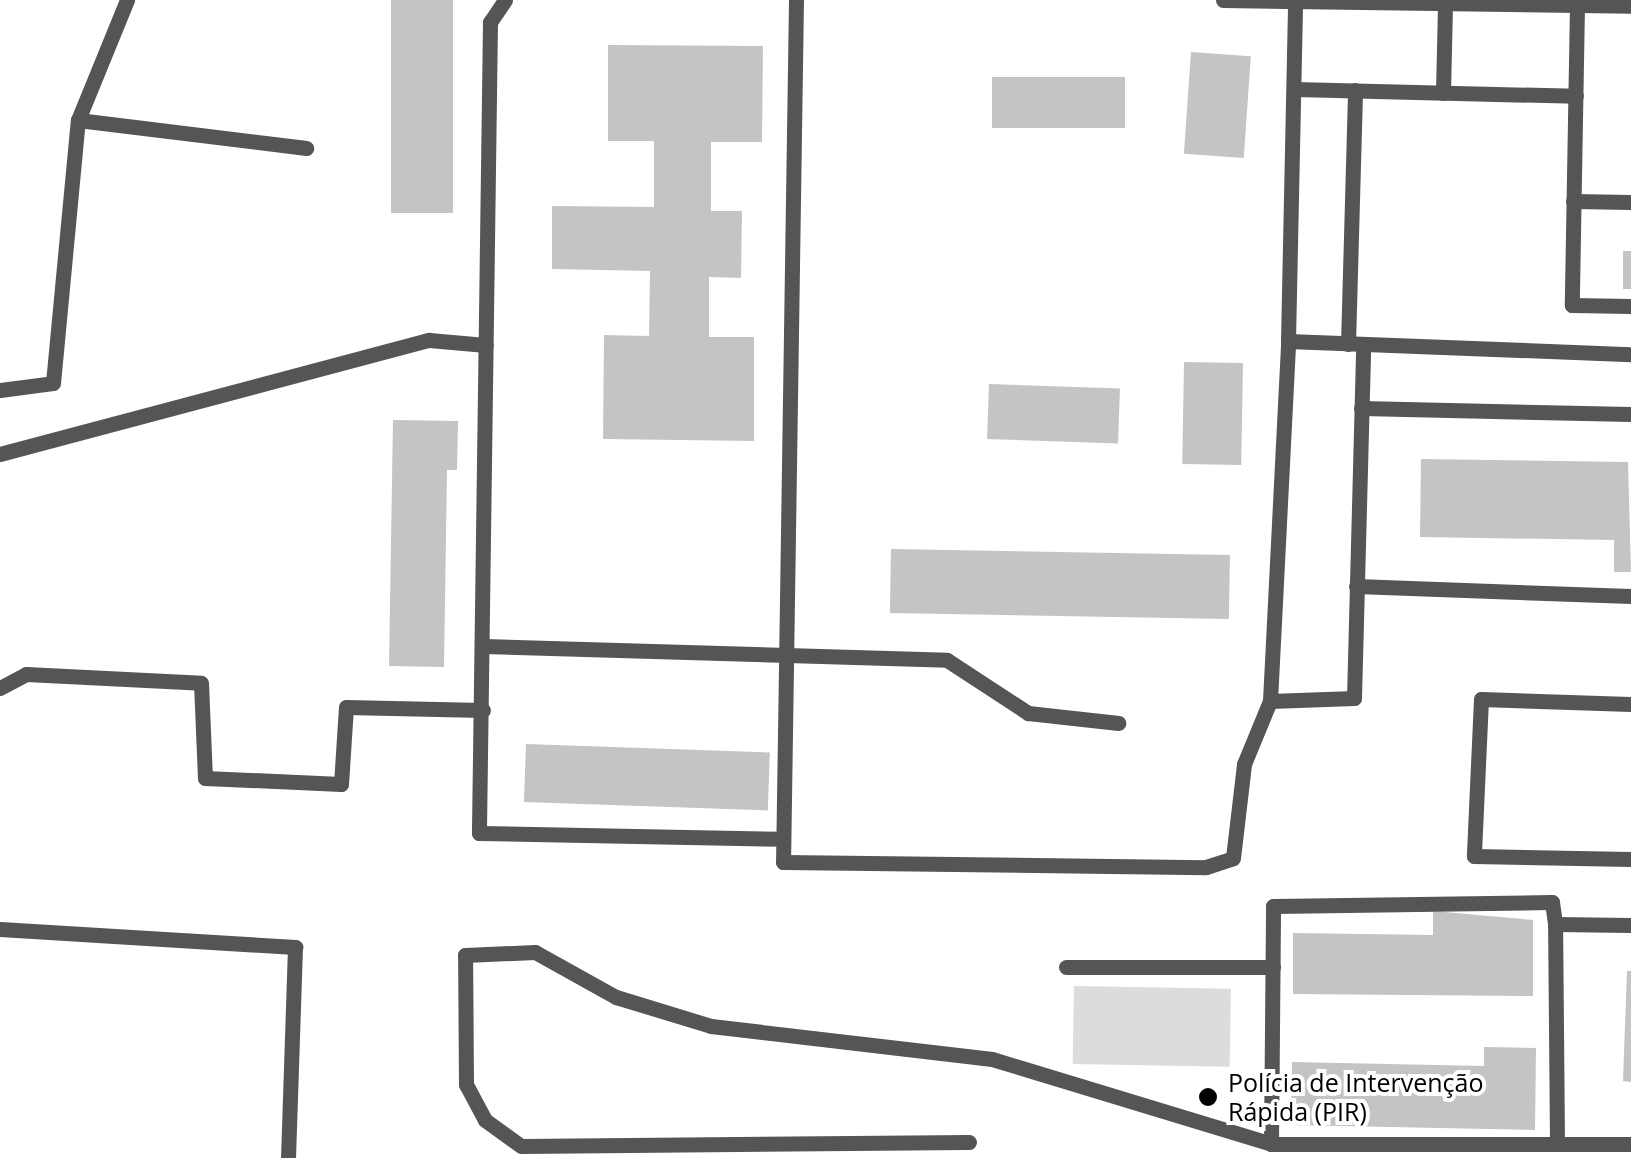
<!DOCTYPE html>
<html>
<head>
<meta charset="utf-8">
<style>
	body { margin:0 }
	#map { position:relative; width:1631px; height:1158px; overflow:hidden; background:#fff; font-family:"Open Sans",sans-serif }
	div>[style] { position:absolute }
	[style*='--x'] { left:calc(var(--x)*1px); top:calc(var(--y)*1px); width:calc(var(--w)*1px); rotate:calc(var(--a)*1deg) }
	.green>* { inset:0; background:#dcdcdc; transform-origin:0 0 }
	.building>* { inset:0; background:#c4c4c4; transform-origin:0 0 }
	.service>* { height:15px; margin:-7.5px; padding:0 7.5px; transform-origin:7.5px; border-radius:7.5px; background:#555 }
	.dots>* { width:28px; height:28px; translate:-50% -50%; box-sizing:border-box; border:5px solid #fff; border-radius:50% }
	span { translate:-50% -50%; white-space:nowrap; text-align:center; line-height:1.15; -webkit-text-stroke:8px #fff; paint-order:stroke }
	.poi-label { font-size:25px; color:#000 }
	.left { translate:0 -50%; text-align:left }
</style>
</head>
<body>
<div id="map">
	<div class="green">
		<div style="left:1074px;top:986px;width:157px;height:78px;rotate:1deg"></div>
	</div>
	<div class="building">
		<div style="left:391px;top:0;width:62px;height:213px"></div>
		<div style="clip-path:polygon(608px 45px,763px 46px,762px 142px,711px 142px,711px 211px,742px 211px,741px 278px,709px 277px,709px 337px,754px 337px,754px 441px,603px 439px,604px 335px,649px 336px,650px 271px,552px 269px,552px 206px,654px 207px,654px 141px,608px 141px)"></div>
		<div style="left:1191px;top:52px;width:60px;height:102px;rotate:4deg"></div>
		<div style="left:992px;top:77px;width:133px;height:51px"></div>
		<div style="left:1623px;top:251px;width:8px;height:38px"></div>
		<div style="left:1184px;top:362px;width:59px;height:102px;rotate:1deg"></div>
		<div style="left:989px;top:384px;width:131px;height:55px;rotate:2deg"></div>
		<div style="clip-path:polygon(393px 420px,458px 421px,457px 470px,447px 470px,444px 667px,389px 666px)"></div>
		<div style="clip-path:polygon(1421px 459px,1628px 462px,1631px 572px,1614px 572px,1614px 540px,1420px 537px)"></div>
		<div style="left:891px;top:549px;width:339px;height:64px;rotate:1deg"></div>
		<div style="left:526px;top:744px;width:244px;height:58px;rotate:2deg"></div>
		<div style="clip-path:polygon(1433px 911px,1533px 920px,1533px 996px,1293px 994px,1293px 933px,1433px 935px)"></div>
		<div style="clip-path:polygon(1627px 971px,1631px 971px,1631px 1082px,1623px 1081px)"></div>
		<div style="clip-path:polygon(1484px 1047px,1536px 1048px,1535px 1130px,1291px 1125px,1292px 1062px,1484px 1066px)"></div>
	</div>
	<div class="service">
		<div style="--x:505;--y:0;--w:27;--a:124"></div>
		<div style="--x:490;--y:22;--w:811;--a:90.78"></div>
		<div style="--x:479;--y:833;--w:304;--a:1.1"></div>
		<div style="--x:796;--y:0;--w:862;--a:90.86"></div>
		<div style="--x:783;--y:862;--w:423;--a:0.7"></div>
		<div style="--x:1206;--y:867;--w:28;--a:-18"></div>
		<div style="--x:1233;--y:858;--w:95;--a:-83.3"></div>
		<div style="--x:1244;--y:764;--w:68;--a:-67.6"></div>
		<div style="--x:1270;--y:701;--w:360;--a:-87.1"></div>
		<div style="--x:1288;--y:341;--w:341;--a:-88.8"></div>
		<div style="--x:1223;--y:0;--w:408;--a:0.8"></div>
		<div style="--x:1577;--y:5;--w:300;--a:91"></div>
		<div style="--x:1572;--y:305;--w:59;--a:1"></div>
		<div style="--x:1295;--y:89;--w:281;--a:1.4"></div>
		<div style="--x:1443;--y:93;--w:89;--a:-88.7"></div>
		<div style="--x:78;--y:120;--w:230;--a:7"></div>
		<div style="--x:1573;--y:201;--w:58;--a:1"></div>
		<div style="--x:1288;--y:341;--w:343;--a:2.2"></div>
		<div style="--x:1348;--y:344;--w:254;--a:-88.4"></div>
		<div style="--x:0;--y:390;--w:53;--a:-7.5"></div>
		<div style="--x:53;--y:383;--w:264;--a:-84.6"></div>
		<div style="--x:78;--y:120;--w:130;--a:-67.8"></div>
		<div style="--x:1361;--y:408;--w:270;--a:1.3"></div>
		<div style="--x:0;--y:454;--w:444;--a:-14.9"></div>
		<div style="--x:429;--y:340;--w:57;--a:5"></div>
		<div style="--x:1356;--y:586;--w:275;--a:2.1"></div>
		<div style="--x:484;--y:646;--w:463;--a:1.7"></div>
		<div style="--x:947;--y:660;--w:97;--a:33.2"></div>
		<div style="--x:1028;--y:713;--w:91;--a:6.3"></div>
		<div style="--x:0;--y:688;--w:30;--a:-28"></div>
		<div style="--x:26;--y:674;--w:175;--a:2.9"></div>
		<div style="--x:201;--y:683;--w:95;--a:87.6"></div>
		<div style="--x:205;--y:778;--w:136;--a:2.5"></div>
		<div style="--x:341;--y:784;--w:77;--a:-86.3"></div>
		<div style="--x:346;--y:707;--w:137;--a:1.3"></div>
		<div style="--x:1270;--y:701;--w:84;--a:-2"></div>
		<div style="--x:1354;--y:698;--w:353;--a:-88.5"></div>
		<div style="--x:1631;--y:704;--w:150;--a:-178.1"></div>
		<div style="--x:1481;--y:699;--w:157;--a:92.6"></div>
		<div style="--x:1474;--y:856;--w:157;--a:1.1"></div>
		<div style="--x:0;--y:929;--w:296;--a:3.5"></div>
		<div style="--x:295;--y:947;--w:211;--a:91.9"></div>
		<div style="--x:1066;--y:967;--w:207;--a:0"></div>
		<div style="--x:969;--y:1142;--w:448;--a:179.5"></div>
		<div style="--x:521;--y:1146;--w:44;--a:-144.2"></div>
		<div style="--x:485;--y:1120;--w:40;--a:-118"></div>
		<div style="--x:466;--y:1085;--w:130;--a:-90.4"></div>
		<div style="--x:465;--y:955;--w:70;--a:-2.5"></div>
		<div style="--x:535;--y:952;--w:93;--a:29.1"></div>
		<div style="--x:616;--y:997;--w:99;--a:17"></div>
		<div style="--x:711;--y:1026;--w:283;--a:6.7"></div>
		<div style="--x:992;--y:1059;--w:292;--a:16.9"></div>
		<div style="--x:1271;--y:1144;--w:360;--a:0"></div>
		<div style="--x:1557;--y:1143;--w:219;--a:-90.5"></div>
		<div style="--x:1555;--y:924;--w:76;--a:0.8"></div>
		<div style="--x:1271;--y:1144;--w:238;--a:-89.5"></div>
		<div style="--x:1273;--y:906;--w:279;--a:-0.8"></div>
		<div style="--x:1552;--y:902;--w:22;--a:82"></div>
	</div>
	<div class="dots">
		<div style="left:1208px;top:1097px;background:#000"></div>
	</div>
	<div class="poi-label">
		<span class="left" style="left:1228px;top:1097px">Polícia de Intervenção<br>Rápida (PIR)</span>
	</div>
</div>
</body>
</html>
